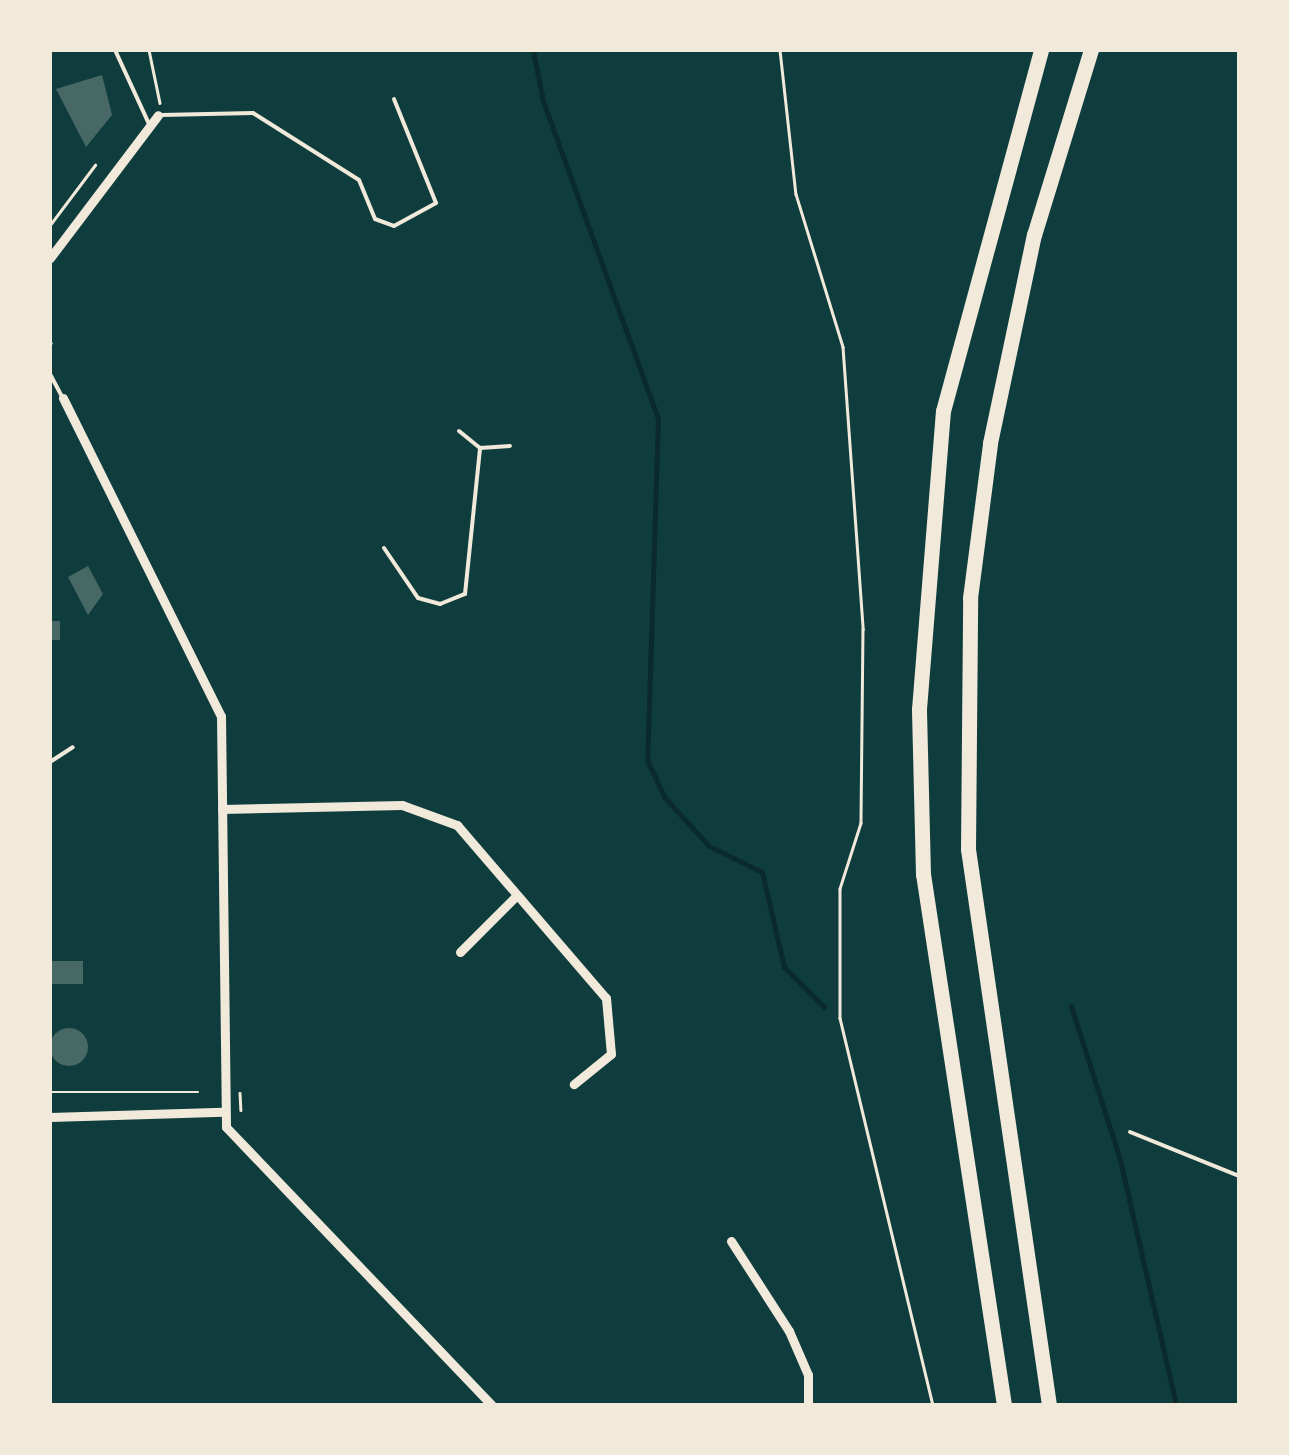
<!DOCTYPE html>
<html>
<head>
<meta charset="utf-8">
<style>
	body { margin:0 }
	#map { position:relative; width:1289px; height:1455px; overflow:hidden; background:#0f3d3e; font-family:Signika,sans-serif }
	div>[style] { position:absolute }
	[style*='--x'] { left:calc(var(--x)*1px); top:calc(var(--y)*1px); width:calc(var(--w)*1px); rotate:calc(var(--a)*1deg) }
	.stream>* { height:5px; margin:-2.5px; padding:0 2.5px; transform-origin:2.5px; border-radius:2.5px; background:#0a2a2b }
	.building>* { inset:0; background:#486865; transform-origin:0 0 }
	.round { border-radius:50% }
	.path>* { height:2.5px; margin:-1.25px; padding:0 1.25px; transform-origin:1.25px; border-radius:1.25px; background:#f1e9da }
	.service>* { height:4px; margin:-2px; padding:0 2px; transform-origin:2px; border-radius:2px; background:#f1e9da }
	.minor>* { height:9px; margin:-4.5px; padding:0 4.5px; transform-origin:4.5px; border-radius:4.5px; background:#f1e9da }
	.motorway>* { height:15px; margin:-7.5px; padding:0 7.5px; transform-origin:7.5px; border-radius:7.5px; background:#f1e9da }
	span { translate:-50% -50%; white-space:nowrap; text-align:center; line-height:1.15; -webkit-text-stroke:8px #f1e9da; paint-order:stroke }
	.frame { position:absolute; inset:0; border:52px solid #f1e9da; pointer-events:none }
</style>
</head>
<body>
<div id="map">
	<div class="stream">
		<div style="--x:533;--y:50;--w:52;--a:78.9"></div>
		<div style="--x:543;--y:101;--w:337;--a:70.1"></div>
		<div style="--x:658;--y:418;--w:342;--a:91.8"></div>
		<div style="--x:647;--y:760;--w:42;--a:64.7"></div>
		<div style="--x:665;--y:798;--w:65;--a:47.5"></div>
		<div style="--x:709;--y:846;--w:59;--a:26.1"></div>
		<div style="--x:762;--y:872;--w:98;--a:77"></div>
		<div style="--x:784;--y:967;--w:57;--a:45"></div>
		<div style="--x:1071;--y:1006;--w:162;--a:72.3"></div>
		<div style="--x:1120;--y:1160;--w:251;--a:77.1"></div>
	</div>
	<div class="building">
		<div style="clip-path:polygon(102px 75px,112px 115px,86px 147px,56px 89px)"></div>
		<div style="clip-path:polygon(88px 566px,103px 594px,88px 615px,68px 577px)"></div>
		<div style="left:50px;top:621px;width:10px;height:19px"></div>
		<div style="left:83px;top:961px;width:23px;height:33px;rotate:90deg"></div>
		<div class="round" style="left:50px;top:1028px;width:38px;height:38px"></div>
	</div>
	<div class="path">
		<div style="--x:149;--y:50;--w:54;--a:78.3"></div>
		<div style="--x:780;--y:50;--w:145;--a:83.7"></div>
		<div style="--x:796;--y:194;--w:160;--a:72.9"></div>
		<div style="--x:843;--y:347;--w:283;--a:85.9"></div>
		<div style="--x:863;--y:629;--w:194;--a:90.6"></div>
		<div style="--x:861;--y:823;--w:69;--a:107.7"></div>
		<div style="--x:840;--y:889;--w:129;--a:90"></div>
		<div style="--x:840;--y:1018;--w:398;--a:76.5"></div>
		<div style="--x:50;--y:225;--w:75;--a:-53.1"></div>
		<div style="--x:50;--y:1092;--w:148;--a:0"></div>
		<div style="--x:240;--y:1093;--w:17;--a:87"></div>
	</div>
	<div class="service">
		<div style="--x:115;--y:50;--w:84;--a:65.3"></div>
		<div style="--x:161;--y:115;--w:92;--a:-1.2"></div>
		<div style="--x:253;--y:113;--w:125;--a:32.3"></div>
		<div style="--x:359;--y:180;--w:42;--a:67.7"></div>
		<div style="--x:375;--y:219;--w:20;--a:20"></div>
		<div style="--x:394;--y:226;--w:48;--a:-28.7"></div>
		<div style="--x:436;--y:203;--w:112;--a:-112"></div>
		<div style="--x:50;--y:344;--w:1;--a:-45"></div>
		<div style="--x:50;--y:374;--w:27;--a:62"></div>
		<div style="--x:459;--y:431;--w:27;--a:39"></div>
		<div style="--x:480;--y:448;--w:30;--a:-4"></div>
		<div style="--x:384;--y:548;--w:60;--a:55.8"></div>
		<div style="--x:418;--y:598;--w:23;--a:15"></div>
		<div style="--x:440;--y:604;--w:27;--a:-22"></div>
		<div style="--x:465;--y:594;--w:147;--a:-84.1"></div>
		<div style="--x:50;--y:762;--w:27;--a:-33"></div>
		<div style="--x:1130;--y:1132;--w:118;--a:22"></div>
	</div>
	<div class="minor">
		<div style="--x:50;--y:258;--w:179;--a:-52.9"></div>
		<div style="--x:63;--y:398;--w:355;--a:63.6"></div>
		<div style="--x:221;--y:716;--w:411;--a:89.3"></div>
		<div style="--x:226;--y:1127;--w:385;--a:46.3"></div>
		<div style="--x:222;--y:809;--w:180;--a:-1.3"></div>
		<div style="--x:402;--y:805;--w:59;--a:20"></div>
		<div style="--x:457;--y:825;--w:228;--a:49.3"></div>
		<div style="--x:606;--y:998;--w:56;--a:84.9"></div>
		<div style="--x:611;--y:1054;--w:48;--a:141"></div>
		<div style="--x:460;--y:952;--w:79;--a:-45"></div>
		<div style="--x:50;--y:1117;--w:173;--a:-1.7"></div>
		<div style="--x:731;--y:1241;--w:107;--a:57.2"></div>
		<div style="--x:789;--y:1331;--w:48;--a:66.6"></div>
		<div style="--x:808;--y:1375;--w:30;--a:90"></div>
	</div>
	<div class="motorway">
		<div style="--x:1004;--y:1405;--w:537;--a:-98.67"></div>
		<div style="--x:923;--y:874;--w:165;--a:-91.4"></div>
		<div style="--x:919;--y:709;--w:299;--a:-85.4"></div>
		<div style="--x:943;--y:411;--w:374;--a:-74.8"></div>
		<div style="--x:1049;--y:1405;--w:562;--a:-98.29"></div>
		<div style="--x:968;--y:849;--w:251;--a:-89.5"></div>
		<div style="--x:970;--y:598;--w:156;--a:-82.6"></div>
		<div style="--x:990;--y:443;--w:213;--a:-78.1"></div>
		<div style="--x:1034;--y:235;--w:194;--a:-72.9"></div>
	</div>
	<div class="frame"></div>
</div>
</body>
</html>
